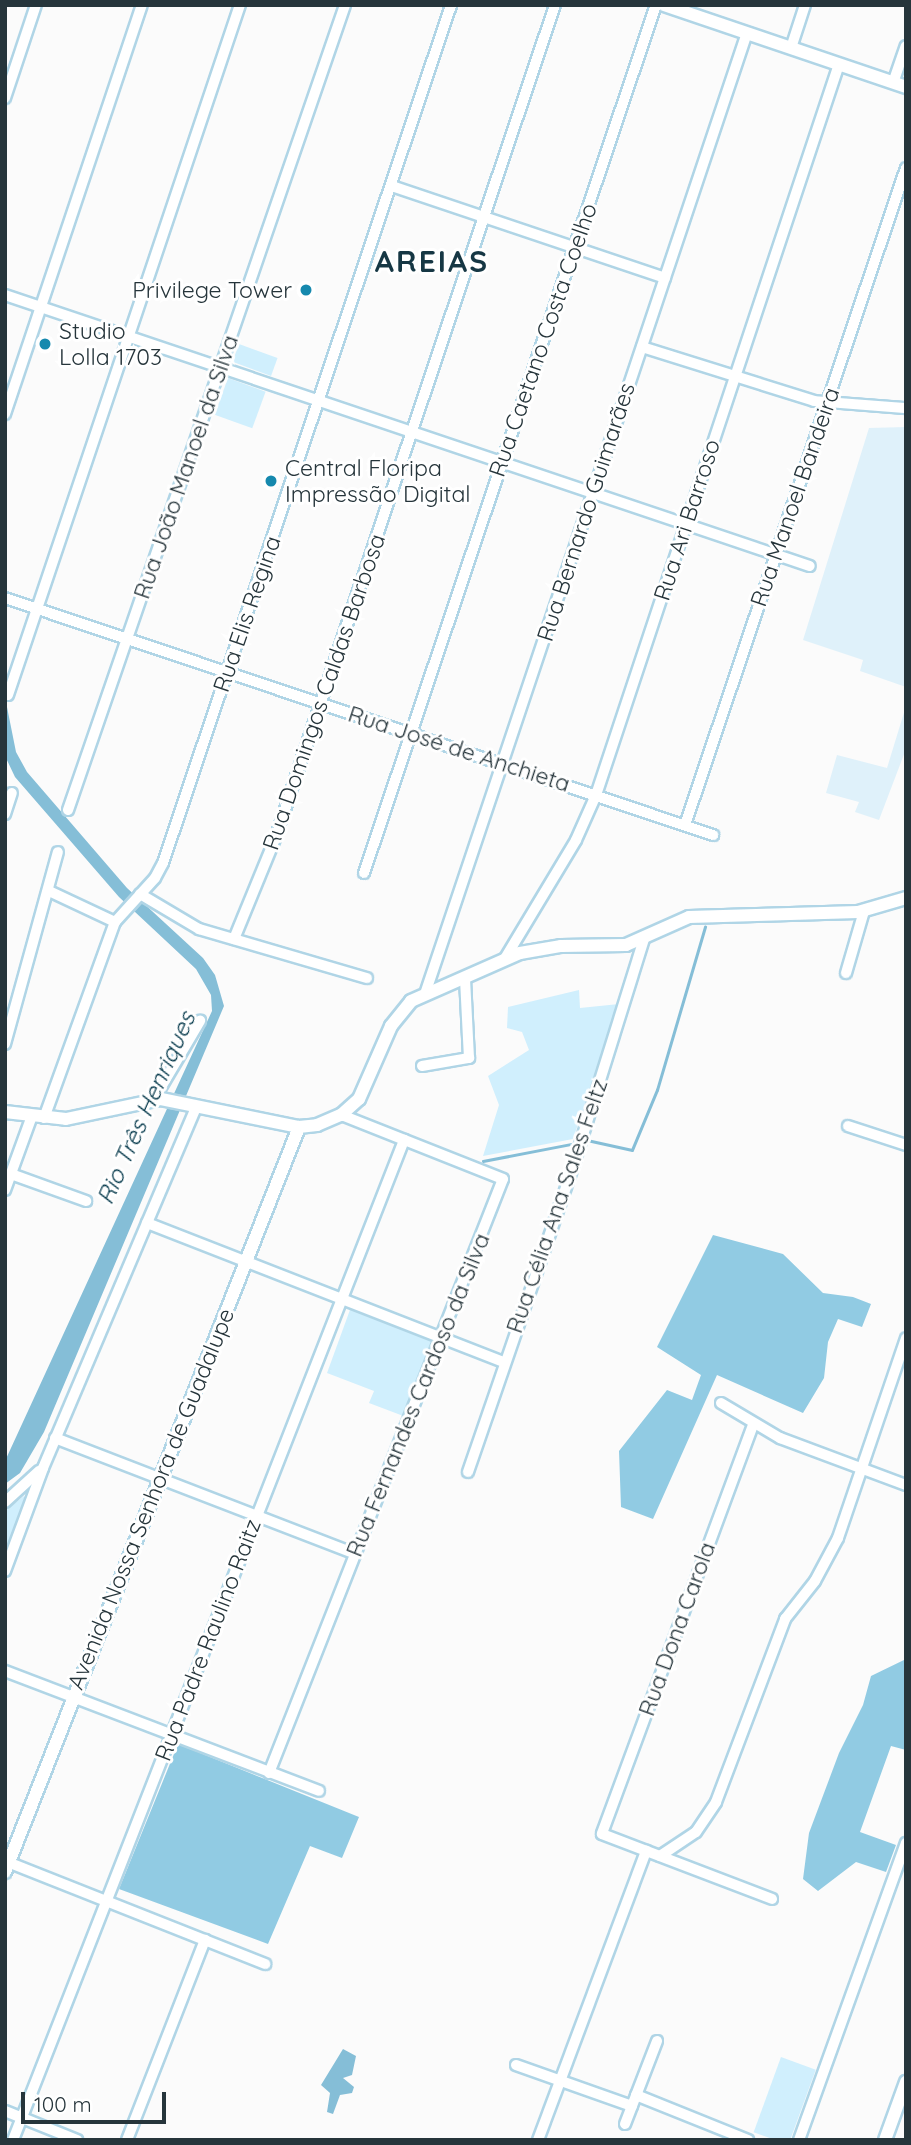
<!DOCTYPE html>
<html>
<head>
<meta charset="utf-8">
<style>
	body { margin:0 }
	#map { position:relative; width:911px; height:2145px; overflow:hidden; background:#fbfbfb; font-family:Quicksand,sans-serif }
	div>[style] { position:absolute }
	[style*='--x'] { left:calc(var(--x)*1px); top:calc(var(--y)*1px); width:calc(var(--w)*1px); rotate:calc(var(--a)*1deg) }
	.built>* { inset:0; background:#dff1fa }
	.green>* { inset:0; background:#d0effd; transform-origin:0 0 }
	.forest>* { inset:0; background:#91cbe3 }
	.water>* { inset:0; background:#85bed7 }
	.stream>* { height:2.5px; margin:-1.25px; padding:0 1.25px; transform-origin:1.25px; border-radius:1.25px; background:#85bed7 }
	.roads { filter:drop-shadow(2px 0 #b0d5e6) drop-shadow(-2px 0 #b0d5e6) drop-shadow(0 2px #b0d5e6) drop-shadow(0 -2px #b0d5e6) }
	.minor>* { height:10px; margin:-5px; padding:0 5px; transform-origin:5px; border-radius:5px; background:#fff }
	.tertiary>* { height:12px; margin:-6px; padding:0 6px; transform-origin:6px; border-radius:6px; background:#fff }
	.dots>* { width:19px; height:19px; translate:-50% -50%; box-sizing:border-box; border:4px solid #fff; border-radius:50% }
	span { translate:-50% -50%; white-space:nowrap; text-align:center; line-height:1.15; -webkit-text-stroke:6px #fff; paint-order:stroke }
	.poi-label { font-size:23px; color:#26353b }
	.right { translate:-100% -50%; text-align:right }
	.left { translate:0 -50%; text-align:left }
	.street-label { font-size:23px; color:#26353b }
	.water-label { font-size:24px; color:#05394b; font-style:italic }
	.district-label { font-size:30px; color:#163744; font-weight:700; letter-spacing:2px }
	.frame { position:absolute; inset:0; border:7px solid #26353b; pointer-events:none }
	.scale { position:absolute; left:21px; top:2092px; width:145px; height:32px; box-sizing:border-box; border:4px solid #26353b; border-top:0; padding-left:9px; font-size:21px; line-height:24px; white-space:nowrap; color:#26353b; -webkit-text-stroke:5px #fff; paint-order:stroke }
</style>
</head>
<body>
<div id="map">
	<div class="built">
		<div style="clip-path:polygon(906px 427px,906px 687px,860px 671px,863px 660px,803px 640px,869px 428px)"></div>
		<div style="clip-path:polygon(906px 706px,906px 749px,879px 820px,855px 812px,859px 802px,826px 793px,837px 755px,887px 768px)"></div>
	</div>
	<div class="green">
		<div style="left:239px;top:344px;width:41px;height:19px;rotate:20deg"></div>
		<div style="left:228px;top:378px;width:40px;height:39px;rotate:20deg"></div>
		<div style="clip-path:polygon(579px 990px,580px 1008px,619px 1004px,573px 1139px,483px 1156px,499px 1105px,488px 1076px,529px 1050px,522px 1032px,507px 1028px,508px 1007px)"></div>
		<div style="clip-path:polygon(351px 1307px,435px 1340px,406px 1417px,369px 1403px,374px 1391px,327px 1373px)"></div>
		<div style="clip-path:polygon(24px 1496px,27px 1501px,5px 1557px,5px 1511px)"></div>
		<div style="left:781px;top:2057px;width:37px;height:80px;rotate:20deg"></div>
	</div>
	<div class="forest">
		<div style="clip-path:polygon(713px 1235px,783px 1254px,823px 1293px,853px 1297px,871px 1304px,862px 1327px,838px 1319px,828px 1342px,824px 1378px,803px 1413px,717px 1375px,653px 1519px,621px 1507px,619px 1451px,667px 1390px,692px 1400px,701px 1375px,657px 1347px)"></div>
		<div style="clip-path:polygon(906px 1659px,906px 1750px,891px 1746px,860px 1832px,896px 1845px,886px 1872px,856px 1862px,818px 1891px,803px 1879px,809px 1833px,839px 1753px,863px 1705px,871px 1676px)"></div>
		<div style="clip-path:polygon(178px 1744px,359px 1817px,342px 1858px,310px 1846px,268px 1944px,119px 1889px)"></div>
	</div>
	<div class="water">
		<div style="clip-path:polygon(5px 697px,16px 752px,27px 772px,127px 888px,203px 958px,215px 975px,224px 1006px,44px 1432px,20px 1473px,5px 1484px,5px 1461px,212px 1011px,211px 995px,196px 969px,119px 897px,15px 777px,5px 756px)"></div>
		<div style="clip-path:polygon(343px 2049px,356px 2056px,352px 2075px,343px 2078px,354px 2087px,352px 2093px,340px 2095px,333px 2114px,327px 2112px,330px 2093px,321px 2085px)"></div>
	</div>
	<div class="stream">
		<div style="--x:587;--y:1140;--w:46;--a:12.5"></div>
		<div style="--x:632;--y:1150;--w:65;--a:-67.4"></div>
		<div style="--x:657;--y:1090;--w:170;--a:-73.6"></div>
		<div style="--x:483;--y:1161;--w:90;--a:-10.9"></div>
	</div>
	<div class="roads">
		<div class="minor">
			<div style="--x:791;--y:48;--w:45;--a:-72"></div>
			<div style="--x:893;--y:83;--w:39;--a:-71"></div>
			<div style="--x:5;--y:98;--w:98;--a:-71.6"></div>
			<div style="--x:392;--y:186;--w:288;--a:18.6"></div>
			<div style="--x:5;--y:295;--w:849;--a:18.61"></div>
			<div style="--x:642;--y:347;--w:180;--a:17.4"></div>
			<div style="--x:814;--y:401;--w:92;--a:4.4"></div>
			<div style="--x:5;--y:414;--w:431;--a:-71.5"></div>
			<div style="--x:5;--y:598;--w:747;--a:18.51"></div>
			<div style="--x:8;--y:695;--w:728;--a:-71.42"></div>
			<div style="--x:68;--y:810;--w:851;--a:-71.01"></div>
			<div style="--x:5;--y:814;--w:22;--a:-72"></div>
			<div style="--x:685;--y:825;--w:693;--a:-71.41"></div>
			<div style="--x:364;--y:873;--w:916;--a:-71.41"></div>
			<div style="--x:49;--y:891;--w:73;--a:25.2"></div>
			<div style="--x:140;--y:894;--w:69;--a:30.7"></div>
			<div style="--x:199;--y:929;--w:175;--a:16.3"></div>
			<div style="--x:234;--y:939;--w:108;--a:-67.7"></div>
			<div style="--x:275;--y:839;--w:880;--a:-71.44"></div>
			<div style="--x:504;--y:960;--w:140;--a:-59"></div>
			<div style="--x:576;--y:840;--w:49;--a:-66"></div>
			<div style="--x:596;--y:795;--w:770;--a:-71.61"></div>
			<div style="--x:846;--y:973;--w:65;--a:-73.8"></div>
			<div style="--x:426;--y:991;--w:1010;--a:-71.48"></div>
			<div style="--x:5;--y:1044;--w:199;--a:-74.6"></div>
			<div style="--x:422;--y:1066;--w:48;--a:-9.7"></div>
			<div style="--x:469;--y:1058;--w:79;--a:-92.9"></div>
			<div style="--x:154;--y:1099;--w:91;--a:-59.5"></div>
			<div style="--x:44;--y:1118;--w:208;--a:-70.1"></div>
			<div style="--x:115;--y:922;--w:59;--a:-47.7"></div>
			<div style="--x:155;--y:878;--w:17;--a:-62"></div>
			<div style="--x:163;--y:863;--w:905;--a:-71.44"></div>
			<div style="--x:848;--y:1126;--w:61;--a:18.1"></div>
			<div style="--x:11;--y:1174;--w:80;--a:19.8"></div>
			<div style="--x:5;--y:1190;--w:79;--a:-70"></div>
			<div style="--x:147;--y:1223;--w:382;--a:21.3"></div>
			<div style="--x:721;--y:1403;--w:69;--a:30.7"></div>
			<div style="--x:780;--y:1438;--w:134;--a:20.5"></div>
			<div style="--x:753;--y:1425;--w:436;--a:110.3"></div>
			<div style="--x:602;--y:1834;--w:182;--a:20.9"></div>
			<div style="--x:55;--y:1438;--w:322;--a:21.1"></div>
			<div style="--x:468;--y:1472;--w:323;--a:-71"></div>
			<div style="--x:573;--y:1167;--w:239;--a:-72.7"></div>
			<div style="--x:5;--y:1502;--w:46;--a:-42.4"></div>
			<div style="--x:5;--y:1571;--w:110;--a:-69.7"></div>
			<div style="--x:43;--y:1468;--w:393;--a:-67"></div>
			<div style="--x:5;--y:1671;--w:336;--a:20.9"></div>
			<div style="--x:269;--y:1773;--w:638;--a:-68.5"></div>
			<div style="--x:503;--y:1179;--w:174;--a:-158.4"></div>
			<div style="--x:660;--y:1856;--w:43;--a:-33.7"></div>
			<div style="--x:696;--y:1832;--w:36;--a:-56"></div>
			<div style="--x:716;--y:1802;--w:196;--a:-69.3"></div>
			<div style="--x:785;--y:1619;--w:48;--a:-51.7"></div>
			<div style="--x:815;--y:1581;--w:49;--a:-61.9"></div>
			<div style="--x:838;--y:1538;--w:211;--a:-71.2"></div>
			<div style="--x:5;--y:1861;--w:280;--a:21.6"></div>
			<div style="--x:516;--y:2065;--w:123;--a:19.5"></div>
			<div style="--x:636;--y:2095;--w:121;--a:21.9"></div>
			<div style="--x:5;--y:2111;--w:78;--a:21.9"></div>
			<div style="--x:625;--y:2124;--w:89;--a:-68.9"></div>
			<div style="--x:13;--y:2140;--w:1074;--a:-68.64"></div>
			<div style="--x:127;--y:2140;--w:215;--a:-68.7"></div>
			<div style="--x:538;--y:2140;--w:309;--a:-69.5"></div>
			<div style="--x:799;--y:2140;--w:316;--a:-70.2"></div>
		</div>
		<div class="tertiary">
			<div style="--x:664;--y:5;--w:256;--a:18.7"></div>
			<div style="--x:5;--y:1112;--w:61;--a:6.5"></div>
			<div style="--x:66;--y:1119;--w:97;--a:-11.9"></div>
			<div style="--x:161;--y:1099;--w:141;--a:11.5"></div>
			<div style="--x:299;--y:1127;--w:18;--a:-6"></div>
			<div style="--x:317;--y:1125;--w:26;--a:-23"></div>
			<div style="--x:341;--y:1115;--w:24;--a:-42"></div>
			<div style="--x:359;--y:1099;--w:80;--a:-66.3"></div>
			<div style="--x:391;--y:1026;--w:32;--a:-51"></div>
			<div style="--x:411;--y:1001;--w:119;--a:-23.8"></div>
			<div style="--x:520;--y:953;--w:42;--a:-9.7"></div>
			<div style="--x:561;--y:946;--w:65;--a:-0.9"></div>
			<div style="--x:626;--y:945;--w:69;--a:-24"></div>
			<div style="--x:689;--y:917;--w:169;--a:-1.7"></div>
			<div style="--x:858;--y:912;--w:50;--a:-16.3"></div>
			<div style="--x:5;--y:1872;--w:801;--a:-68.46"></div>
			<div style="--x:885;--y:2140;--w:62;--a:-70.1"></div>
		</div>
	</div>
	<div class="dots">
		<div style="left:306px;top:290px;background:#1689ae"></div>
		<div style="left:45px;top:344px;background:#1689ae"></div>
		<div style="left:271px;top:481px;background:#1689ae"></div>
	</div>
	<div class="poi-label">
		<span class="right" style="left:292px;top:290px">Privilege Tower</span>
		<span class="left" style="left:59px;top:344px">Studio<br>Lolla 1703</span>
		<span class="left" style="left:285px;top:481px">Central Floripa<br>Impressão Digital</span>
	</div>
	<div class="street-label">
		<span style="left:543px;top:340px;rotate:-71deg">Rua Caetano Costa Coelho</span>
		<span style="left:186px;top:467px;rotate:-71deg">Rua João Manoel da Silva</span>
		<span style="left:795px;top:497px;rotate:-71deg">Rua Manoel Bandeira</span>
		<span style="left:586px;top:512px;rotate:-72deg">Rua Bernardo Guimarães</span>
		<span style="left:687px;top:520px;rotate:-72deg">Rua Ari Barroso</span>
		<span style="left:247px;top:614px;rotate:-71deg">Rua Elis Regina</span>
		<span style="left:324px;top:692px;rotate:-71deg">Rua Domingos Caldas Barbosa</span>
		<span style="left:459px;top:749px;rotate:18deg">Rua José de Anchieta</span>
		<span style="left:557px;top:1206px;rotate:-71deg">Rua Célia Ana Sales Feltz</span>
		<span style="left:418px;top:1395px;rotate:-68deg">Rua Fernandes Cardoso da Silva</span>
		<span style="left:151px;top:1499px;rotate:-68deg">Avenida Nossa Senhora de Guadalupe</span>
		<span style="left:677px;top:1629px;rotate:-70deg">Rua Dona Carola</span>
		<span style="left:208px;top:1640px;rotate:-69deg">Rua Padre Raulino Raitz</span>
	</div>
	<div class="water-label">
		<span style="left:146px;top:1108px;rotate:-66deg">Rio Três Henriques</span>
	</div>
	<div class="district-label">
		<span style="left:432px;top:261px">AREIAS</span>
	</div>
	<div class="frame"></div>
	<div class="scale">100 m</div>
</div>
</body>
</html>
